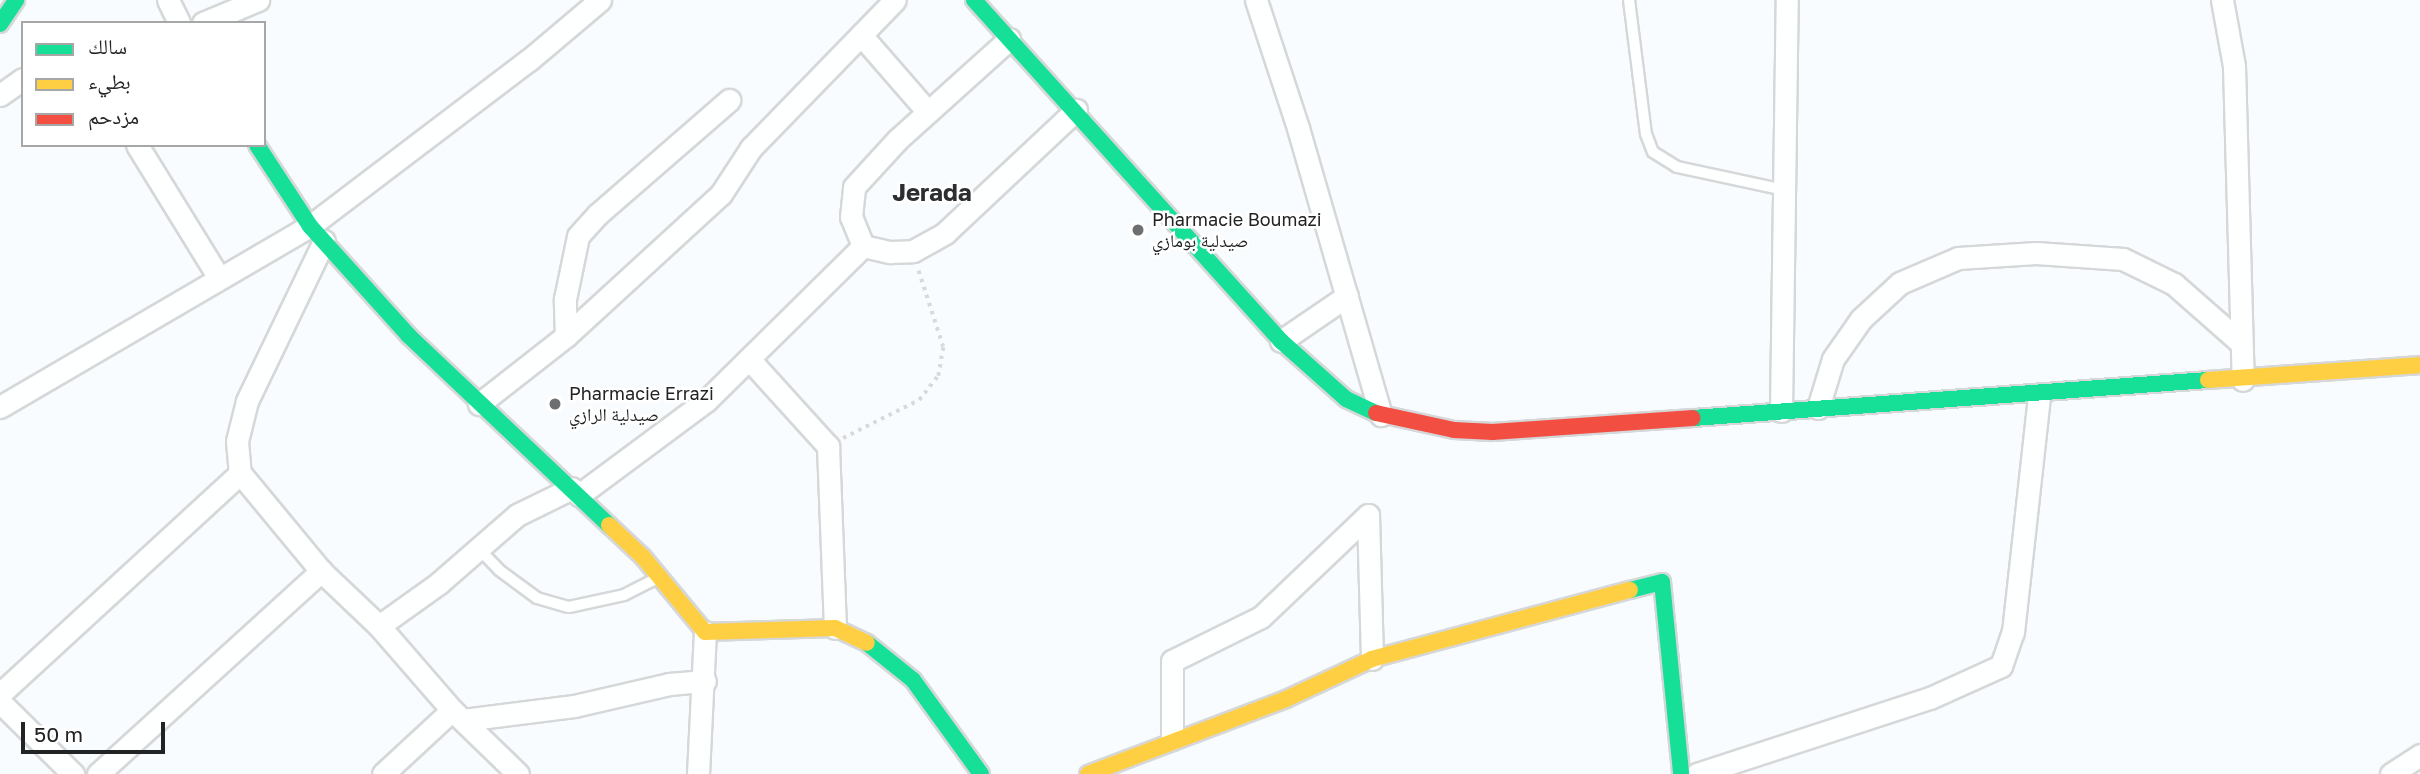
<!DOCTYPE html>
<html>
<head>
<meta charset="utf-8">
<style>
	body { margin:0 }
	#map { position:relative; width:2420px; height:774px; overflow:hidden; background:#f9fcfe; font-family:"Golos Text","Noto Naskh Arabic",sans-serif }
	div>[style] { position:absolute }
	[style*='--x'] { left:calc(var(--x)*1px); top:calc(var(--y)*1px); width:calc(var(--w)*1px); rotate:calc(var(--a)*1deg) }
	.path>* { height:3.5px; margin-top:-1.75px; transform-origin:0; background:repeating-linear-gradient(90deg,#d9d9d9 0 3.5px,transparent 0 8.5px) }
	.roads { filter:drop-shadow(2px 0 #d5d7d9) drop-shadow(-2px 0 #d5d7d9) drop-shadow(0 2px #d5d7d9) drop-shadow(0 -2px #d5d7d9) }
	.lane>* { height:10px; margin:-5px; padding:0 5px; transform-origin:5px; border-radius:5px; background:#feffff }
	.street>* { height:21px; margin:-10.5px; padding:0 10.5px; transform-origin:10.5px; border-radius:10.5px; background:#feffff }
	.fast>* { height:16px; margin:-8px; padding:0 8px; transform-origin:8px; border-radius:8px; background:#16e098 }
	.slow>* { height:16px; margin:-8px; padding:0 8px; transform-origin:8px; border-radius:8px; background:#ffcf43 }
	.jam>* { height:16px; margin:-8px; padding:0 8px; transform-origin:8px; border-radius:8px; background:#f24e42 }
	.dots>* { width:19px; height:19px; translate:-50% -50%; box-sizing:border-box; border:4px solid #fff; border-radius:50% }
	span { translate:-50% -50%; white-space:nowrap; text-align:center; line-height:1.15; -webkit-text-stroke:5px #fff; paint-order:stroke }
	.poi-label { font-size:18px; color:#222324 }
	.left { translate:0 -50%; text-align:left }
	.district-label { font-size:24px; color:#2c2f31; font-weight:700 }
	.legend { position:absolute; left:21px; top:21px; width:245px; height:126px; box-sizing:border-box; background:#fff; border:2px solid #a7a7a7; margin:0; padding:9px 12px; list-style:none; font-size:21px; color:#222324 }
	.legend li { display:flex; align-items:center; gap:14px; height:35px }
	.legend b { width:35px; border:2px solid #a7a7a7 }
	.scale { position:absolute; left:21px; top:722px; width:144px; height:32px; box-sizing:border-box; border:4px solid #222324; border-top:0; padding-left:9px; font-size:21px; line-height:24px; white-space:nowrap; color:#222324; -webkit-text-stroke:5px #fff; paint-order:stroke }
</style>
</head>
<body>
<div id="map">
	<div class="path">
		<div style="--x:843;--y:438;--w:85;--a:-26.6"></div>
		<div style="--x:919;--y:400;--w:31;--a:-52"></div>
		<div style="--x:938;--y:376;--w:29;--a:-80"></div>
		<div style="--x:943;--y:347;--w:81;--a:-108"></div>
	</div>
	<div class="roads">
		<div class="lane">
			<div style="--x:1629;--y:0;--w:135;--a:82.8"></div>
			<div style="--x:1646;--y:134;--w:19;--a:69"></div>
			<div style="--x:1653;--y:152;--w:28;--a:32"></div>
			<div style="--x:1677;--y:167;--w:109;--a:12.1"></div>
			<div style="--x:478;--y:548;--w:30;--a:46"></div>
			<div style="--x:499;--y:570;--w:47;--a:36.4"></div>
			<div style="--x:537;--y:598;--w:33;--a:16"></div>
			<div style="--x:569;--y:607;--w:56;--a:-12.3"></div>
			<div style="--x:624;--y:595;--w:37;--a:-27"></div>
		</div>
		<div class="street">
			<div style="--x:168;--y:0;--w:25;--a:64"></div>
			<div style="--x:1256;--y:0;--w:135;--a:71.8"></div>
			<div style="--x:1298;--y:128;--w:299;--a:73.9"></div>
			<div style="--x:2222;--y:0;--w:67;--a:79.7"></div>
			<div style="--x:2234;--y:66;--w:314;--a:88.4"></div>
			<div style="--x:203;--y:23;--w:60;--a:-22.7"></div>
			<div style="--x:861;--y:35;--w:102;--a:49"></div>
			<div style="--x:0;--y:95;--w:28;--a:-35"></div>
			<div style="--x:137;--y:145;--w:156;--a:58.3"></div>
			<div style="--x:324;--y:241;--w:178;--a:115.7"></div>
			<div style="--x:247;--y:401;--w:41;--a:104"></div>
			<div style="--x:237;--y:441;--w:32;--a:85"></div>
			<div style="--x:240;--y:473;--w:127;--a:50.4"></div>
			<div style="--x:321;--y:571;--w:80;--a:43.5"></div>
			<div style="--x:379;--y:626;--w:111;--a:49"></div>
			<div style="--x:452;--y:710;--w:92;--a:44.1"></div>
			<div style="--x:863;--y:246;--w:31;--a:-112"></div>
			<div style="--x:851;--y:217;--w:30;--a:-84"></div>
			<div style="--x:854;--y:187;--w:64;--a:-47.5"></div>
			<div style="--x:897;--y:140;--w:151;--a:-42"></div>
			<div style="--x:863;--y:246;--w:28;--a:13"></div>
			<div style="--x:890;--y:252;--w:23;--a:-2"></div>
			<div style="--x:913;--y:251;--w:37;--a:-29"></div>
			<div style="--x:945;--y:233;--w:180;--a:-43.2"></div>
			<div style="--x:566;--y:336;--w:37;--a:-92"></div>
			<div style="--x:565;--y:299;--w:64;--a:-78.3"></div>
			<div style="--x:578;--y:236;--w:30;--a:-48"></div>
			<div style="--x:598;--y:214;--w:174;--a:-41"></div>
			<div style="--x:1281;--y:341;--w:80;--a:-34.3"></div>
			<div style="--x:749;--y:359;--w:118;--a:47.8"></div>
			<div style="--x:828;--y:446;--w:182;--a:87.8"></div>
			<div style="--x:479;--y:404;--w:110;--a:-38"></div>
			<div style="--x:566;--y:336;--w:210;--a:-42.5"></div>
			<div style="--x:721;--y:194;--w:55;--a:-56.9"></div>
			<div style="--x:751;--y:148;--w:206;--a:-45.8"></div>
			<div style="--x:0;--y:407;--w:359;--a:-30.3"></div>
			<div style="--x:310;--y:226;--w:275;--a:-37.2"></div>
			<div style="--x:529;--y:60;--w:93;--a:-40.2"></div>
			<div style="--x:1818;--y:408;--w:51;--a:-73"></div>
			<div style="--x:1833;--y:359;--w:49;--a:-55"></div>
			<div style="--x:1861;--y:319;--w:53;--a:-42.7"></div>
			<div style="--x:1900;--y:283;--w:63;--a:-23.3"></div>
			<div style="--x:1958;--y:258;--w:78;--a:-3.7"></div>
			<div style="--x:2036;--y:253;--w:87;--a:3.9"></div>
			<div style="--x:2123;--y:259;--w:57;--a:26.1"></div>
			<div style="--x:2174;--y:284;--w:88;--a:41.3"></div>
			<div style="--x:1781;--y:411;--w:411;--a:-89.2"></div>
			<div style="--x:579;--y:495;--w:159;--a:-36.6"></div>
			<div style="--x:707;--y:400;--w:219;--a:-44.6"></div>
			<div style="--x:379;--y:626;--w:74;--a:-35.6"></div>
			<div style="--x:439;--y:583;--w:103;--a:-41.1"></div>
			<div style="--x:517;--y:515;--w:61;--a:-26.1"></div>
			<div style="--x:0;--y:694;--w:326;--a:-42.6"></div>
			<div style="--x:0;--y:702;--w:103;--a:44.6"></div>
			<div style="--x:463;--y:720;--w:112;--a:-7.2"></div>
			<div style="--x:574;--y:706;--w:98;--a:-13"></div>
			<div style="--x:669;--y:684;--w:36;--a:-5"></div>
			<div style="--x:1172;--y:739;--w:78;--a:-90"></div>
			<div style="--x:1172;--y:661;--w:99;--a:-26.3"></div>
			<div style="--x:1261;--y:617;--w:148;--a:-43.6"></div>
			<div style="--x:1368;--y:515;--w:144;--a:88.4"></div>
			<div style="--x:98;--y:774;--w:302;--a:-42.3"></div>
			<div style="--x:383;--y:774;--w:94;--a:-42.8"></div>
			<div style="--x:698;--y:774;--w:142;--a:-87.2"></div>
			<div style="--x:1697;--y:774;--w:245;--a:-18.1"></div>
			<div style="--x:1930;--y:698;--w:78;--a:-24.3"></div>
			<div style="--x:2001;--y:666;--w:36;--a:-71"></div>
			<div style="--x:2013;--y:632;--w:238;--a:-83.7"></div>
			<div style="--x:2391;--y:774;--w:35;--a:-33"></div>
		</div>
		<div class="fast">
			<div style="--x:974;--y:0;--w:459;--a:48"></div>
			<div style="--x:1281;--y:341;--w:87;--a:41.7"></div>
			<div style="--x:1346;--y:399;--w:33;--a:25"></div>
			<div style="--x:0;--y:24;--w:29;--a:-56"></div>
			<div style="--x:257;--y:145;--w:97;--a:56.8"></div>
			<div style="--x:310;--y:226;--w:147;--a:48"></div>
			<div style="--x:408;--y:335;--w:277;--a:43.4"></div>
			<div style="--x:1693;--y:418;--w:516;--a:-4.22"></div>
			<div style="--x:1630;--y:590;--w:33;--a:-14"></div>
			<div style="--x:1662;--y:582;--w:193;--a:84.3"></div>
			<div style="--x:867;--y:643;--w:59;--a:38.8"></div>
			<div style="--x:913;--y:680;--w:116;--a:54.1"></div>
		</div>
		<div class="slow">
			<div style="--x:2208;--y:380;--w:213;--a:-4"></div>
			<div style="--x:609;--y:525;--w:47;--a:43.3"></div>
			<div style="--x:643;--y:557;--w:97;--a:50.4"></div>
			<div style="--x:705;--y:632;--w:130;--a:-1.8"></div>
			<div style="--x:835;--y:628;--w:35;--a:25"></div>
			<div style="--x:1088;--y:774;--w:212;--a:-20.7"></div>
			<div style="--x:1286;--y:699;--w:95;--a:-24.9"></div>
			<div style="--x:1372;--y:659;--w:267;--a:-15"></div>
		</div>
		<div class="jam">
			<div style="--x:1376;--y:413;--w:80;--a:12.3"></div>
			<div style="--x:1454;--y:430;--w:39;--a:3"></div>
			<div style="--x:1493;--y:432;--w:200;--a:-4"></div>
		</div>
	</div>
	<div class="dots">
		<div style="left:1138px;top:230px;background:#6d6f70"></div>
		<div style="left:555px;top:404px;background:#6d6f70"></div>
	</div>
	<div class="poi-label">
		<span class="left" style="left:1152px;top:230px">Pharmacie Boumazi<br>صيدلية بومازي</span>
		<span class="left" style="left:569px;top:404px">Pharmacie Errazi<br>صيدلية الرازي</span>
	</div>
	<div class="district-label">
		<span style="left:932px;top:192px">Jerada</span>
	</div>
	<ul class="legend">
	<li><b style="height:9px;background:#16e098"></b>سالك</li>
	<li><b style="height:9px;background:#ffcf43"></b>بطيء</li>
	<li><b style="height:9px;background:#f24e42"></b>مزدحم</li>
	</ul>
	<div class="scale">50 m</div>
</div>
</body>
</html>
